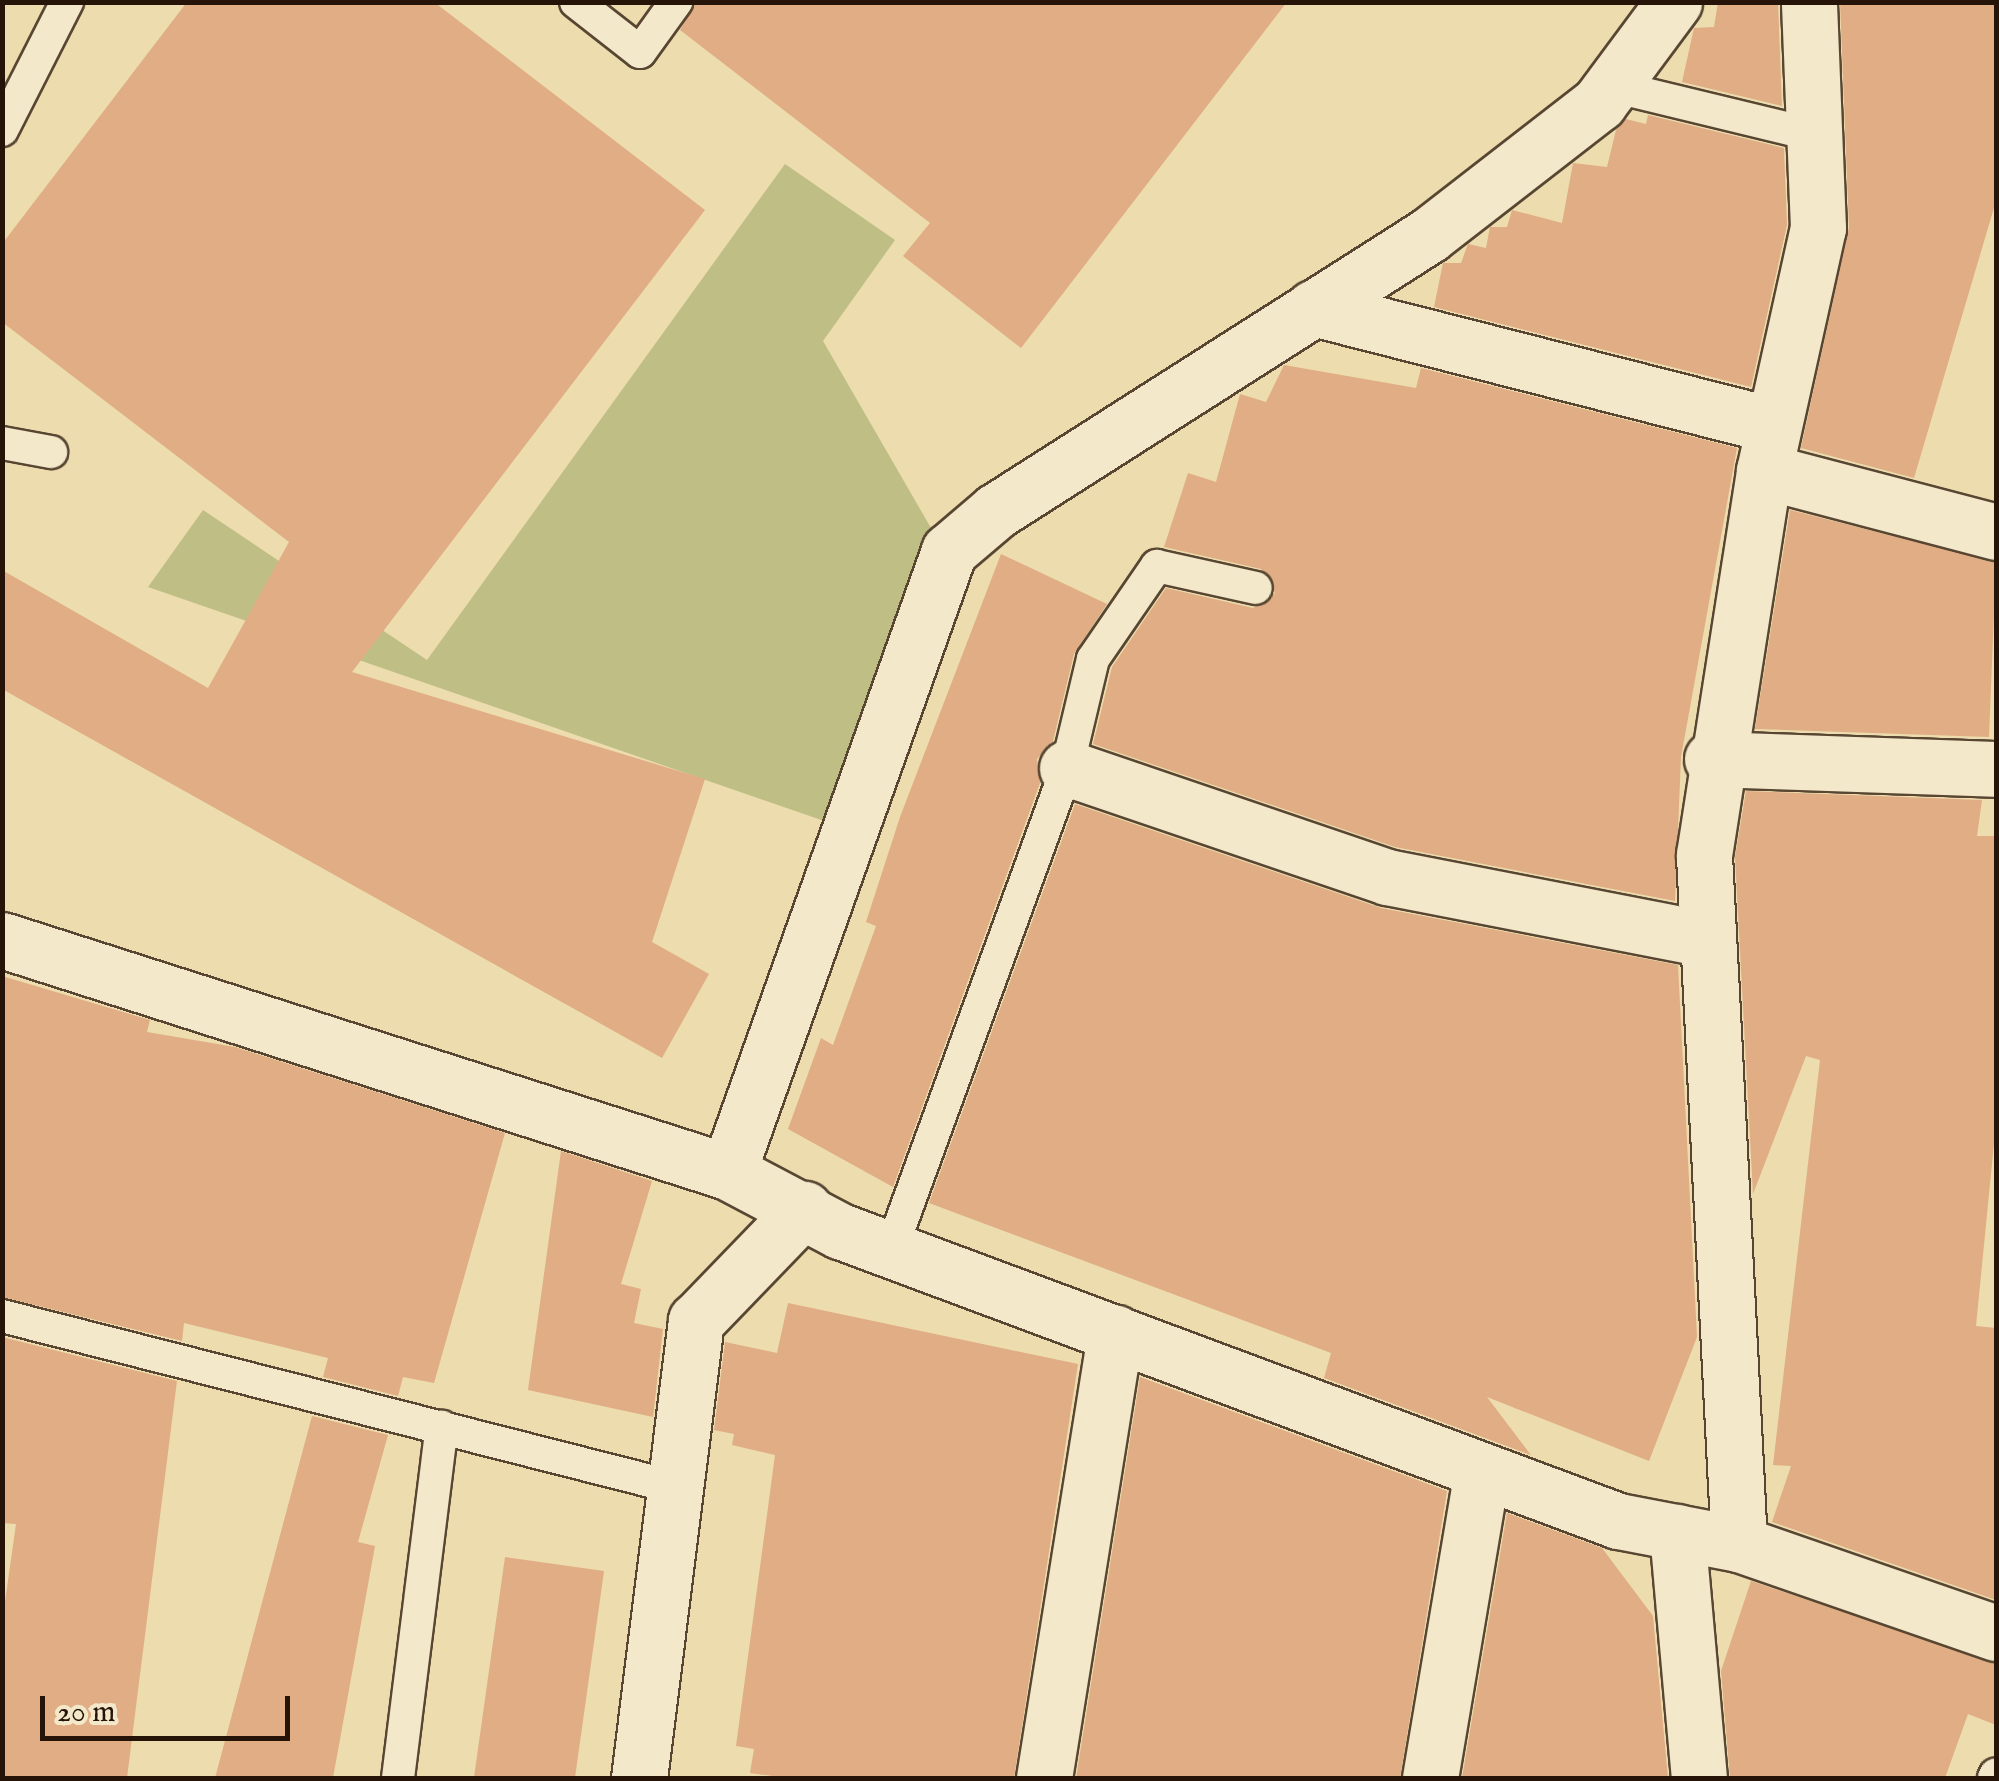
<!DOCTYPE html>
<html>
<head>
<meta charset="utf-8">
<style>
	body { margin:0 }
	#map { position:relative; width:1999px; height:1781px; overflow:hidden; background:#ecdcae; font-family:"IM FELL English",serif }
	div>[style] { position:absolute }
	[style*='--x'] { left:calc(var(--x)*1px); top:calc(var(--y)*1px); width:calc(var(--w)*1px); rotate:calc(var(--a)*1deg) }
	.green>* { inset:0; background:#bfbe85 }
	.building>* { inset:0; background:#e0ad84; transform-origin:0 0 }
	.roads { filter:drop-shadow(2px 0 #584632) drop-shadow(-2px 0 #584632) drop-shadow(0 2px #584632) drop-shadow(0 -2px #584632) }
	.lane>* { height:32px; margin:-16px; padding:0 16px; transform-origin:16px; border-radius:16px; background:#f3e8ca }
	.street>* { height:55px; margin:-27.5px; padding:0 27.5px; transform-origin:27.5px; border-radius:27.5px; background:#f3e8ca }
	span { translate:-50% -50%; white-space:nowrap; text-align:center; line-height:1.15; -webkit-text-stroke:9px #f3e8ca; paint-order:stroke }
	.frame { position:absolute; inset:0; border:5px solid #261408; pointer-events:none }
	.scale { position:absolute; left:40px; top:1696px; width:250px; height:45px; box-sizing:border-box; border:5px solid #261408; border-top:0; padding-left:12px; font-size:30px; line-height:35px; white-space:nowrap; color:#261408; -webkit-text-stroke:8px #f3e8ca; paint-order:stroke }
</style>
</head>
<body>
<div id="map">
	<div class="green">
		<div style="clip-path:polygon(785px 164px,895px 240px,823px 341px,931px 528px,830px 823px,148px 587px,203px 510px,427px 660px)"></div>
	</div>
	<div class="building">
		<div style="clip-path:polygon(187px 2px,434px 2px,705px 210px,352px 672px,705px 779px,652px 942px,709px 974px,662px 1058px,2px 689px,2px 570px,208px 688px,289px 542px,2px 322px,2px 244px)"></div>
		<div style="clip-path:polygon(696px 2px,1287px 2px,1021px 348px,903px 256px,930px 223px,680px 30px)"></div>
		<div style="clip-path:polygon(1718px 2px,1778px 2px,1782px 106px,1682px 82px,1694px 28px,1714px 27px)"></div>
		<div style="clip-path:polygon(1840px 2px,1996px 2px,1996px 201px,1914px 478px,1801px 448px,1849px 227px)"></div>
		<div style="clip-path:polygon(1648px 115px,1784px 148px,1787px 225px,1751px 387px,1434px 307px,1443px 263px,1461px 263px,1468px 244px,1486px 248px,1490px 227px,1507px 227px,1512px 210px,1562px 223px,1573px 163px,1607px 167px,1616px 130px,1626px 119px,1646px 124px)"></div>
		<div style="clip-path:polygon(1284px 365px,1416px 388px,1421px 368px,1737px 448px,1681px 757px,1675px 901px,1395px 847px,1093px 744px,1112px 667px,1166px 588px,1253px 608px,1275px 593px,1261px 569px,1164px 547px,1188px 473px,1216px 482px,1240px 394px,1266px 402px)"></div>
		<div style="clip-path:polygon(1790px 510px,1996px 562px,1989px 737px,1755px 729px)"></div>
		<div style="clip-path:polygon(1001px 554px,1107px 604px,1074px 654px,1053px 741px,1037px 759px,1040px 783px,893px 1187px,788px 1129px,821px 1038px,833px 1045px,876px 926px,866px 922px,900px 817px)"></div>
		<div style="clip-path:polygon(1746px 791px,1982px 800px,1977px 836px,1996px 836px,1996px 1123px,1976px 1326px,1996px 1328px,1996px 1600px,1772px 1522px,1791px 1466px,1773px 1465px,1820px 1060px,1806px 1056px,1753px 1194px,1735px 857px)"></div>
		<div style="clip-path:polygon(1075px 804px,1381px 908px,1678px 965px,1697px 1337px,1649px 1461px,1487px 1397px,1531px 1455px,1324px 1378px,1331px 1353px,929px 1203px)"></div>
		<div style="clip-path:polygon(2px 976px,150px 1020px,147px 1032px,235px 1047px,505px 1133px,434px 1383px,403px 1377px,398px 1396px,323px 1377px,328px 1358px,184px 1323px,182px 1341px,2px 1297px)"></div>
		<div style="clip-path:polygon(561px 1151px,652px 1181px,621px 1284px,641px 1289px,634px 1323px,663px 1329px,653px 1417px,528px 1390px)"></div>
		<div style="clip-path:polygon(788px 1303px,1078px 1364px,1014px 1778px,787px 1778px,750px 1773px,754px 1749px,736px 1746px,775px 1455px,732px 1445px,734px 1434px,714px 1430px,725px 1342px,777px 1353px)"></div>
		<div style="clip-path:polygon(2px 1337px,177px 1381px,127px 1778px,2px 1778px,2px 1623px,16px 1524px,2px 1523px)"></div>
		<div style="clip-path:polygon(1140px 1377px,1447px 1491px,1400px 1778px,1076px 1778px)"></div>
		<div style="clip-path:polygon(312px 1416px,388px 1435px,358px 1542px,375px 1546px,333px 1778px,215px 1778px)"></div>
		<div style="clip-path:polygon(1507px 1513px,1602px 1548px,1653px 1616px,1668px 1778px,1462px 1778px)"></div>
		<div style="left:505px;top:1557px;width:100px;height:223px;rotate:8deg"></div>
		<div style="clip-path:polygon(1751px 1581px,1996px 1663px,1996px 1725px,1968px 1714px,1945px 1778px,1730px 1778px,1721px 1671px)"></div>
	</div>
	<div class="roads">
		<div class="lane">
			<div style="--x:576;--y:2;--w:81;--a:38"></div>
			<div style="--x:640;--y:52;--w:62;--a:-54.2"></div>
			<div style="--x:1612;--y:86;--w:213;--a:13.6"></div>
			<div style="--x:2;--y:130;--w:144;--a:-63.1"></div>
			<div style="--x:2;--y:443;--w:50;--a:10.4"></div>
			<div style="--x:891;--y:1250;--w:513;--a:-69.94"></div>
			<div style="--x:1067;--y:768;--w:112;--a:-76.6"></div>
			<div style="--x:1093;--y:659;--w:113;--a:-55.5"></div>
			<div style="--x:1157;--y:566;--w:101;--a:12.5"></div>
			<div style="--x:2;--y:1316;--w:698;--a:14.28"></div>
			<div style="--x:398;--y:1778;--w:354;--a:-82.9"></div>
			<div style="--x:1994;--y:1778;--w:4;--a:-63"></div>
		</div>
		<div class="street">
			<div style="--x:1313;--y:308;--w:474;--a:14.3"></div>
			<div style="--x:1764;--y:471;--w:240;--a:14.7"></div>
			<div style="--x:1712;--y:759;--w:284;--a:2"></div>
			<div style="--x:1067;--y:768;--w:338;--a:18.8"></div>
			<div style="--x:1387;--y:877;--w:325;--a:11"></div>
			<div style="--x:2;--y:940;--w:762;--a:17.72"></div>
			<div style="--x:728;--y:1172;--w:127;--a:27.8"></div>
			<div style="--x:840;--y:1231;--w:830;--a:20.44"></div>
			<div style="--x:1618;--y:1521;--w:123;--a:10.8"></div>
			<div style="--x:1739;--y:1544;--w:272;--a:19.1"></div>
			<div style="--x:728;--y:1172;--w:659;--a:-70.41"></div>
			<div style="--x:949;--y:551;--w:62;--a:-40.4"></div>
			<div style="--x:996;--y:511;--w:513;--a:-32.51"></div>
			<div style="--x:1429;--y:235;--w:215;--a:-37.8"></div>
			<div style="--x:1599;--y:103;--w:126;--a:-53.4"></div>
			<div style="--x:1677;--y:1532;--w:247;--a:84.9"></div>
			<div style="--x:1739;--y:1544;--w:690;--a:-92.91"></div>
			<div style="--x:1704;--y:855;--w:389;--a:-81.1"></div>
			<div style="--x:1764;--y:471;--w:249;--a:-77.5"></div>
			<div style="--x:1818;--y:228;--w:226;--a:-92.3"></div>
			<div style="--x:639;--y:1778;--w:461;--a:-82.9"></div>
			<div style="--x:696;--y:1321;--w:156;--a:-46"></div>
			<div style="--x:1044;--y:1778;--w:451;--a:-80.9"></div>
			<div style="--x:1430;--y:1778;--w:311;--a:-80.4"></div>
		</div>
	</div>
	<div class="frame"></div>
	<div class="scale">20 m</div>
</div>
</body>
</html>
